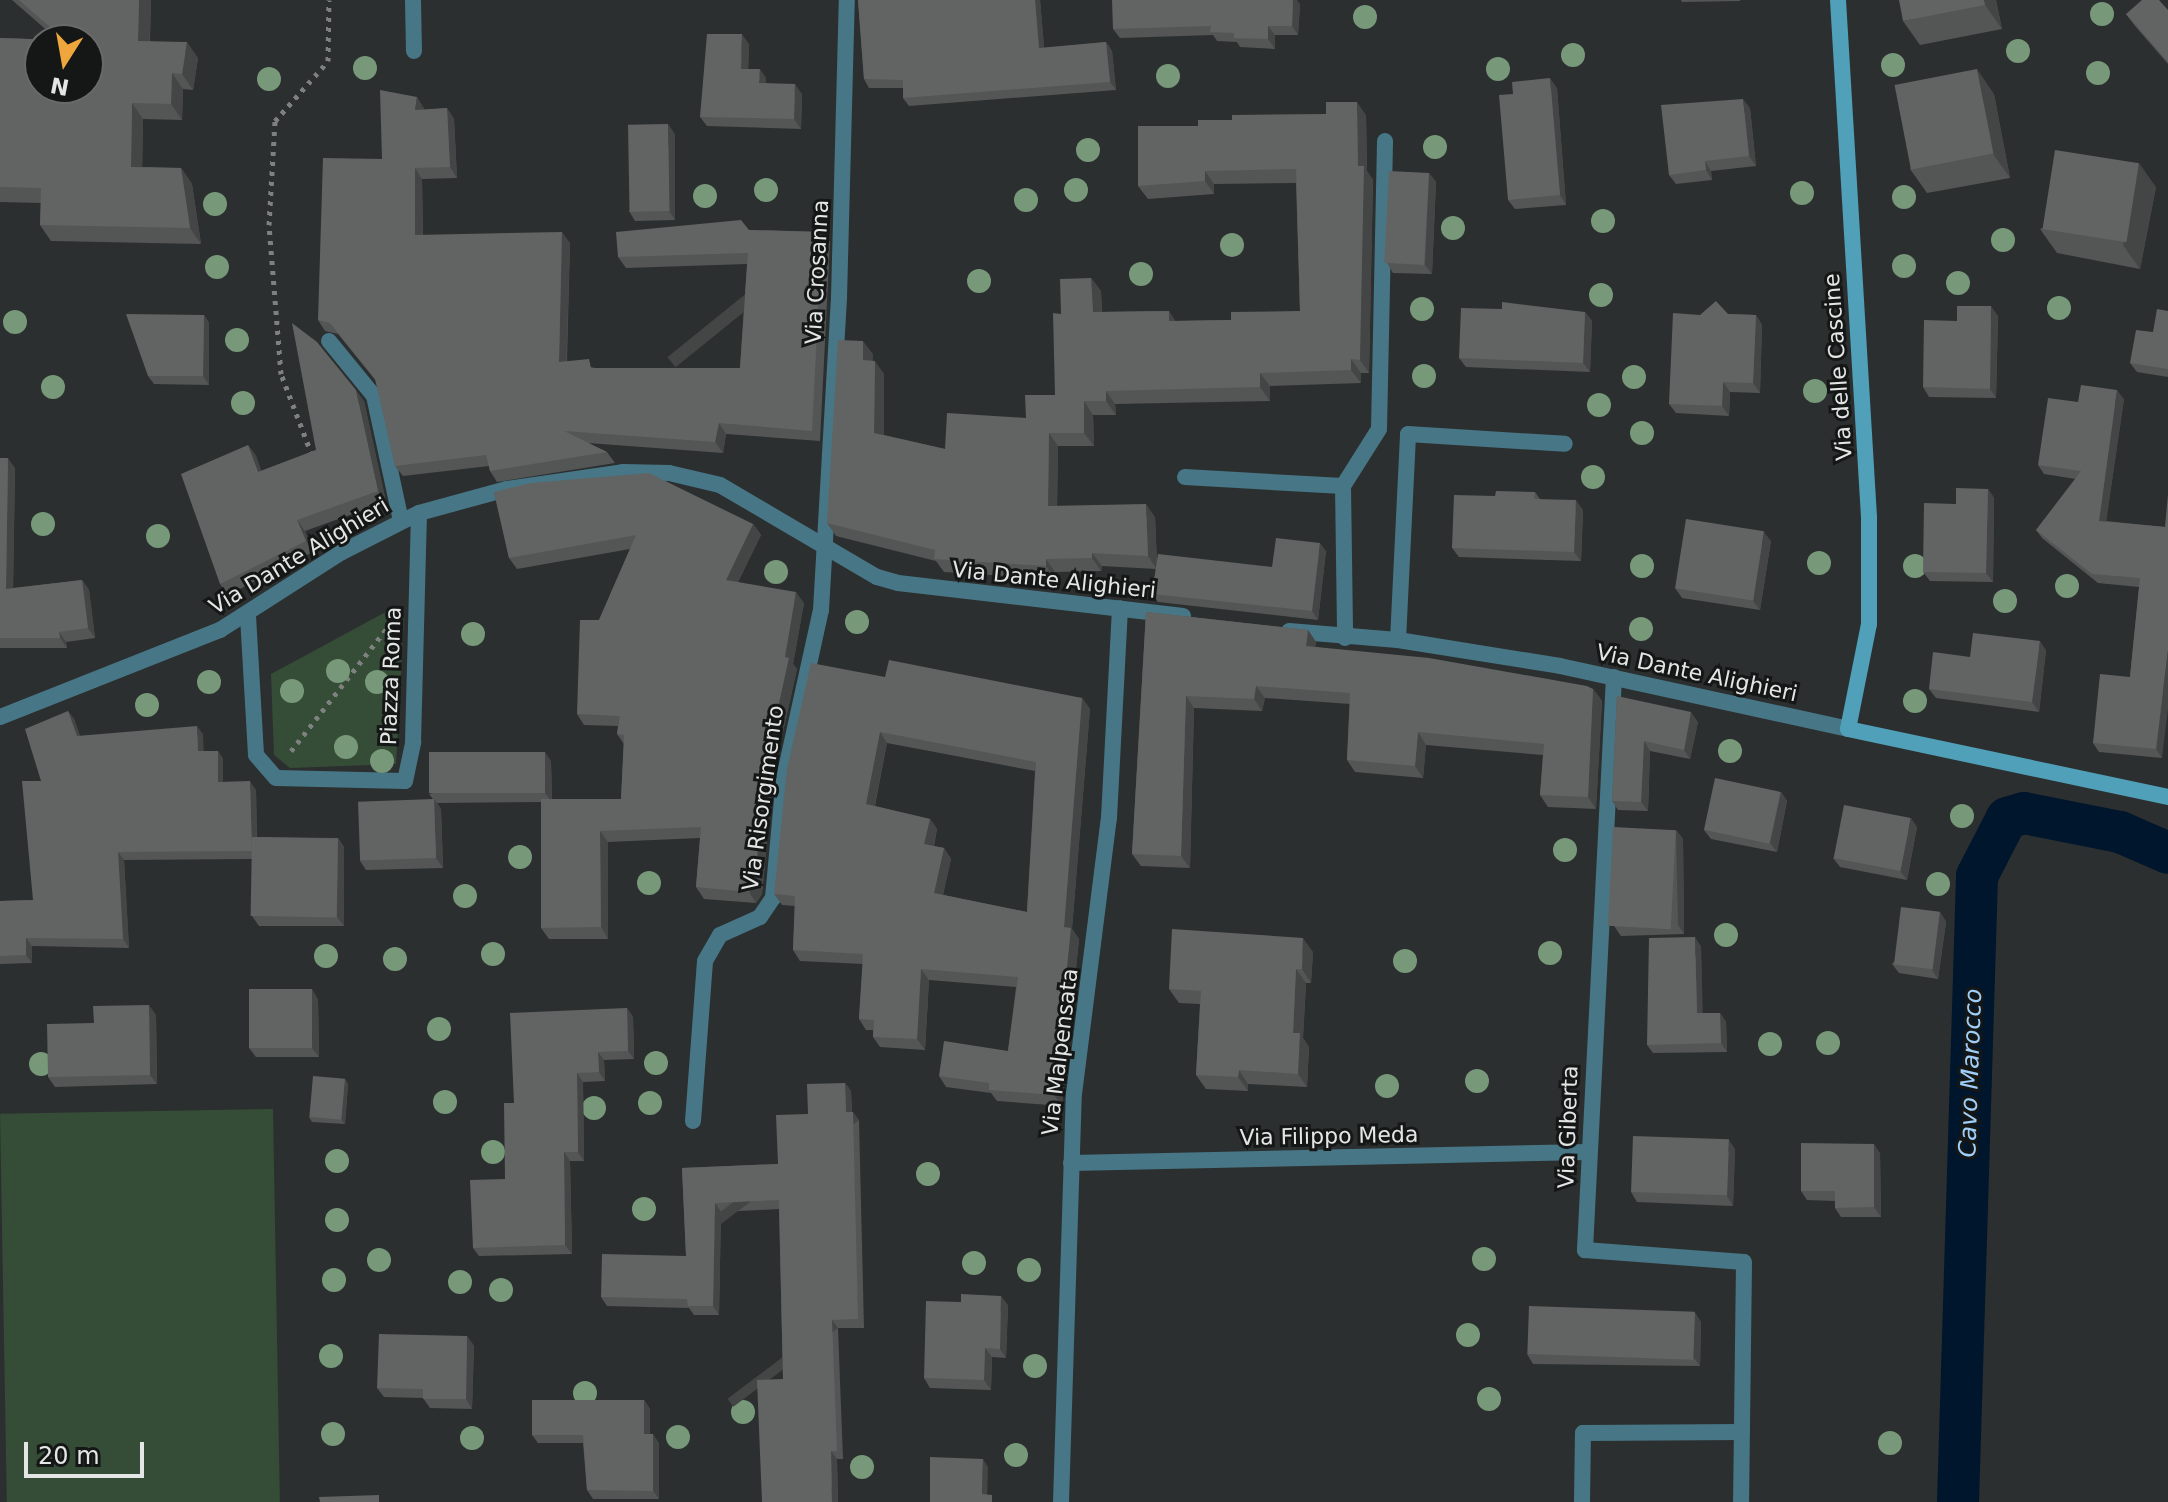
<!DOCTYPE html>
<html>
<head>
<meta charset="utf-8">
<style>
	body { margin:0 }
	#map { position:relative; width:2168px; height:1502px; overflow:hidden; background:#2c2f2f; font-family:"DejaVu Sans",sans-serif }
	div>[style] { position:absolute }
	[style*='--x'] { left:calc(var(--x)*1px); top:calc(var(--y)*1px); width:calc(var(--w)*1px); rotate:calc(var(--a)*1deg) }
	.green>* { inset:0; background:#354d36; transform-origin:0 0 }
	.canal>* { height:42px; margin:-21px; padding:0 21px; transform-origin:21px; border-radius:21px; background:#00162c }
	.path>* { height:5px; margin-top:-2.5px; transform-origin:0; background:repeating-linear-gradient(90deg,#7f8181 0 4px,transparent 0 10px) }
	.lane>* { height:16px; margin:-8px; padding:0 8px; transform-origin:8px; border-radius:8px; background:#477786 }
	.street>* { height:16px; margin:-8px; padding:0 8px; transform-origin:8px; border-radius:8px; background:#477786 }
	.secondary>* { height:16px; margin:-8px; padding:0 8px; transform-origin:8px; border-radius:8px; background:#4fa0b8 }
	.trees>* { width:24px; height:24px; margin:-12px; border-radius:50%; background:#77997a }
	.wall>* { inset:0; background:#535655 }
	.shaded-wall>* { inset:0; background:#444645; transform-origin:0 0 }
	.building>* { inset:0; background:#616463; transform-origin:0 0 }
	span { translate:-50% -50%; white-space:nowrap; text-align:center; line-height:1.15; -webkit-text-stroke:6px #151717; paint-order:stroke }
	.street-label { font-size:22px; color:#e4e6e6 }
	.water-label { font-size:24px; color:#9fcff9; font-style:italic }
	.north { position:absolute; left:24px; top:24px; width:80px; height:80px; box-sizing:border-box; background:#151717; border:2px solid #686a6a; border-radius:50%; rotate:191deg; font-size:22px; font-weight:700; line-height:32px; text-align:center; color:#e4e6e6 }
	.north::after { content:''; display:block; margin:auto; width:28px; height:36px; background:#efa73d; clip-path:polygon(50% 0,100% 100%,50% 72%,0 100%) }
	.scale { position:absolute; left:24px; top:1442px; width:120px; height:36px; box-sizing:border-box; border:4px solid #e4e6e6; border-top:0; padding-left:10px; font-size:24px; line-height:28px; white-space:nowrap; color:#e4e6e6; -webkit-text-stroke:6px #151717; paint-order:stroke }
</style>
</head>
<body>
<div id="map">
	<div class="green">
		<div style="clip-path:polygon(395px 607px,404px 619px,396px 764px,290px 768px,274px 755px,271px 674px)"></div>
		<div style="left:273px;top:1109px;width:393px;height:273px;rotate:89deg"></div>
	</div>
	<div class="canal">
		<div style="--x:1958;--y:1502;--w:626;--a:-88.26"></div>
		<div style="--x:1977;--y:876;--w:65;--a:-62.7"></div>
		<div style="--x:2007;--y:818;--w:18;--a:-16"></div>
		<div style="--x:2024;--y:813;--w:98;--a:11.2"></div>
		<div style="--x:2120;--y:832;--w:52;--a:23.6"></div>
	</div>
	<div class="path">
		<div style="--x:312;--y:455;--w:87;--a:-110.9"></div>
		<div style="--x:281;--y:374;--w:149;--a:-94.6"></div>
		<div style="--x:269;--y:225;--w:104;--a:-86.7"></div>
		<div style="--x:275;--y:121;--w:80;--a:-48.5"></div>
		<div style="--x:328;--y:61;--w:61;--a:-89.1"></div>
		<div style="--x:291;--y:751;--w:157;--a:-52"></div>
	</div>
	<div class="lane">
		<div style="--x:248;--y:616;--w:139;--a:86.7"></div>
		<div style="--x:256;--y:755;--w:30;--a:49"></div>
		<div style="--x:276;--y:778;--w:129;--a:1.3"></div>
		<div style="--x:405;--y:781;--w:40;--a:-78"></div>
		<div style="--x:413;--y:742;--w:229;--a:-88.5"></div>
		<div style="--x:1614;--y:677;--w:574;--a:92.9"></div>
		<div style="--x:1585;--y:1250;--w:159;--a:4.3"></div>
		<div style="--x:1744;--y:1262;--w:240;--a:90.7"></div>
		<div style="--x:1582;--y:1502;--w:69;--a:-89.2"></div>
		<div style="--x:1583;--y:1433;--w:159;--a:-0.4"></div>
	</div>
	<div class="street">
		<div style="--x:413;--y:0;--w:51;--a:88.9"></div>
		<div style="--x:329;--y:341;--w:71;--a:50.7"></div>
		<div style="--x:374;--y:396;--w:128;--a:77.8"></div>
		<div style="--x:1185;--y:477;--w:158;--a:3.3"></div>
		<div style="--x:1343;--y:486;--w:152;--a:89.2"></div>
		<div style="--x:1343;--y:486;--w:67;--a:-57.7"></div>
		<div style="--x:1379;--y:429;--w:288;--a:-88.8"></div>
		<div style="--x:1289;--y:631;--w:109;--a:4.7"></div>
		<div style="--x:1398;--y:640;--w:164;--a:9.1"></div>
		<div style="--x:1560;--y:666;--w:295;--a:12.3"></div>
		<div style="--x:1398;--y:640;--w:206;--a:-87.2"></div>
		<div style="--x:1408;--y:434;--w:157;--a:3.6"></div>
		<div style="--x:0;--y:717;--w:237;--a:-21.6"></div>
		<div style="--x:220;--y:630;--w:145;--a:-32.6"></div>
		<div style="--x:342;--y:552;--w:86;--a:-26.9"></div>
		<div style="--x:419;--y:513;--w:91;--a:-15.3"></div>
		<div style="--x:507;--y:489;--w:117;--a:-8.3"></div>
		<div style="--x:623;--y:472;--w:46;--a:1.2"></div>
		<div style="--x:669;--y:473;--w:52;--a:13.2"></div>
		<div style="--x:720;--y:485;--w:182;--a:30.4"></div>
		<div style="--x:877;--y:577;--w:22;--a:16"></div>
		<div style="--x:898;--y:583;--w:287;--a:6.6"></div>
		<div style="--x:693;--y:1121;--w:160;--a:-85.7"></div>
		<div style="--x:705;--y:961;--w:30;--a:-60"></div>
		<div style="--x:720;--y:935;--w:44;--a:-24.2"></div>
		<div style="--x:760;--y:917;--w:23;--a:-56"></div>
		<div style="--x:773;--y:898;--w:121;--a:-84.8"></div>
		<div style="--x:784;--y:778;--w:172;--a:-77.6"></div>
		<div style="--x:821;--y:610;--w:313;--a:-86.7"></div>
		<div style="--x:839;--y:298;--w:298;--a:-88.5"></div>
		<div style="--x:1071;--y:1163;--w:518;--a:-1.22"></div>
		<div style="--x:1061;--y:1502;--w:408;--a:-88.2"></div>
		<div style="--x:1074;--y:1094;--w:278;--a:-82.8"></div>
		<div style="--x:1109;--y:818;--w:210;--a:-87"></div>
	</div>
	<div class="secondary">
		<div style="--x:1838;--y:0;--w:518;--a:86.57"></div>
		<div style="--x:1869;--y:517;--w:107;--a:90"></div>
		<div style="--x:1869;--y:624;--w:107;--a:101.3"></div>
		<div style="--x:1848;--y:729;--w:327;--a:12"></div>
	</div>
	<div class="trees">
		<div style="left:2102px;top:14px"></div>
		<div style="left:1365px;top:17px"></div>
		<div style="left:2018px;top:51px"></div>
		<div style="left:1573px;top:55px"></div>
		<div style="left:1893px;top:65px"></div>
		<div style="left:365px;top:68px"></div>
		<div style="left:1498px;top:69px"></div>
		<div style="left:2098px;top:73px"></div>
		<div style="left:1168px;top:76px"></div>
		<div style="left:269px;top:79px"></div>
		<div style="left:1435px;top:147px"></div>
		<div style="left:1088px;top:150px"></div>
		<div style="left:766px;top:190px"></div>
		<div style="left:1076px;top:190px"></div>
		<div style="left:1802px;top:193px"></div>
		<div style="left:705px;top:196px"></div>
		<div style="left:1904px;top:197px"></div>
		<div style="left:1026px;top:200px"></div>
		<div style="left:215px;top:204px"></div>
		<div style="left:1603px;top:221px"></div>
		<div style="left:1453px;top:228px"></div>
		<div style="left:2003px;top:240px"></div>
		<div style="left:1232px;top:245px"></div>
		<div style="left:1904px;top:266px"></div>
		<div style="left:217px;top:267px"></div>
		<div style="left:1141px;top:274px"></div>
		<div style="left:979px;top:281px"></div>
		<div style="left:1958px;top:283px"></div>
		<div style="left:1601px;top:295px"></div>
		<div style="left:2059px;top:308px"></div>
		<div style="left:1422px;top:309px"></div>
		<div style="left:15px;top:322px"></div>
		<div style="left:237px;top:340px"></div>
		<div style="left:1424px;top:376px"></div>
		<div style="left:1634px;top:377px"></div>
		<div style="left:53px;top:387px"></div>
		<div style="left:1815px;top:391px"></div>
		<div style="left:243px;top:403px"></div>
		<div style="left:1599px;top:405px"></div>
		<div style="left:1642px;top:433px"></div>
		<div style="left:1593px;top:477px"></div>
		<div style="left:43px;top:524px"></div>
		<div style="left:158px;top:536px"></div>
		<div style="left:1819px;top:563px"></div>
		<div style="left:1642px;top:566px"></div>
		<div style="left:1915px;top:566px"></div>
		<div style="left:776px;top:572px"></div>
		<div style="left:2067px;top:586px"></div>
		<div style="left:2005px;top:601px"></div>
		<div style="left:857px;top:622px"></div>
		<div style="left:1641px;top:629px"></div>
		<div style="left:473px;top:634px"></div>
		<div style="left:338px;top:671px"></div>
		<div style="left:209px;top:682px"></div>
		<div style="left:377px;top:682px"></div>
		<div style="left:292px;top:691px"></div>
		<div style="left:1915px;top:701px"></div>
		<div style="left:147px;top:705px"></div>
		<div style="left:346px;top:747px"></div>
		<div style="left:1730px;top:751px"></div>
		<div style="left:382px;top:761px"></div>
		<div style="left:1962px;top:816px"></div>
		<div style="left:1565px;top:850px"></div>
		<div style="left:520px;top:857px"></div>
		<div style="left:649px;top:883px"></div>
		<div style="left:1938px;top:884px"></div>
		<div style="left:465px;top:896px"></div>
		<div style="left:1726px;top:935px"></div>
		<div style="left:1550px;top:953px"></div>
		<div style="left:493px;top:954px"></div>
		<div style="left:326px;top:956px"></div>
		<div style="left:395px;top:959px"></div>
		<div style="left:1405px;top:961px"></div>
		<div style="left:439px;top:1029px"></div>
		<div style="left:1828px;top:1043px"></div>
		<div style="left:1770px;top:1044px"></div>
		<div style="left:656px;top:1063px"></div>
		<div style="left:41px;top:1064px"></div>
		<div style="left:1477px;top:1081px"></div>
		<div style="left:1387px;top:1086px"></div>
		<div style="left:445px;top:1102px"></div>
		<div style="left:650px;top:1103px"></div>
		<div style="left:594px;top:1108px"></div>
		<div style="left:493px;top:1152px"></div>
		<div style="left:337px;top:1161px"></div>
		<div style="left:928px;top:1174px"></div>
		<div style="left:644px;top:1209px"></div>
		<div style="left:337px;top:1220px"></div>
		<div style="left:1484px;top:1259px"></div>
		<div style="left:379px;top:1260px"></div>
		<div style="left:974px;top:1263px"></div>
		<div style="left:1029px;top:1270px"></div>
		<div style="left:334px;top:1280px"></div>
		<div style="left:460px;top:1282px"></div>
		<div style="left:501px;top:1290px"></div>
		<div style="left:1468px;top:1335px"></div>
		<div style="left:331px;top:1356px"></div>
		<div style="left:1035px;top:1366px"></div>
		<div style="left:585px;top:1393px"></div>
		<div style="left:1489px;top:1399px"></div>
		<div style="left:743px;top:1412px"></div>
		<div style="left:333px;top:1434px"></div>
		<div style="left:678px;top:1437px"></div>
		<div style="left:472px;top:1438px"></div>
		<div style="left:1890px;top:1443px"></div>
		<div style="left:1016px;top:1455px"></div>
		<div style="left:862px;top:1467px"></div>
	</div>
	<div class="wall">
		<div style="clip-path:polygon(12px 0,151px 0,150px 41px,198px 58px,193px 90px,183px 89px,182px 120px,143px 119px,142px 167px,181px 168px,192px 184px,201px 244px,51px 241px,40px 225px,41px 203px,0 202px,0 38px,58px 40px)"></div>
		<div style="clip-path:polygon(858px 0,1040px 0,1044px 48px,1106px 42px,1112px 51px,1116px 90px,909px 106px,903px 98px,903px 88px,869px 88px,864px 79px)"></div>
		<div style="clip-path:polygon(1681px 0,1740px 0,1740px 1px,1682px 2px)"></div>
		<div style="clip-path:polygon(1996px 0,2002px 29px,1920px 45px,1903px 21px)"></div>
		<div style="clip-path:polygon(1300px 4px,1298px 35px,1275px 35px,1275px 49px,1240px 47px,1237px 42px,1217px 41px,1213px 35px,1120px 38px,1113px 29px)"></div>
		<div style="clip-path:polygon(2168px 10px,2168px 64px,2135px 26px,2126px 14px)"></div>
		<div style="clip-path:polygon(749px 44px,748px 69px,766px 78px,766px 83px,802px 94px,801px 129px,707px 126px,700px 117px)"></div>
		<div style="clip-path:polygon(1557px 88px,1566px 205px,1515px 209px,1508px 200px,1513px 94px)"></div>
		<div style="clip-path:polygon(1994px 94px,2010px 178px,1927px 193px,1910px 169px)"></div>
		<div style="clip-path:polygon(424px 108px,424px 110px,447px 108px,454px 119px,457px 178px,422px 179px,423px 235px,570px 243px,567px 361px,595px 368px,740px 368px,747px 264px,626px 268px,618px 257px,749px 230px,822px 232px,830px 242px,820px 441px,726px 434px,723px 453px,588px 443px,607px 452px,615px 463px,497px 482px,490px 471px,489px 466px,403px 476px,395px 466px,376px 381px,338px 334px,325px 331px,318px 320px,382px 159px)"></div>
		<div style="clip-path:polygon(1750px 108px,1756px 166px,1711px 171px,1712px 180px,1676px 184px,1669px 175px)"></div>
		<div style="clip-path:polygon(1366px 115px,1367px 171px,1373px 180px,1369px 373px,1361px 373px,1361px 383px,1270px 386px,1270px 401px,1115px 404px,1116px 415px,1093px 415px,1094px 446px,1058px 446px,1057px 506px,1155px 517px,1157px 562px,1272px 567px,1326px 551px,1318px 620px,1158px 602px,1152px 594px,1156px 569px,1102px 566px,1101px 571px,1055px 572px,1055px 579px,944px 572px,936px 561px,836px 536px,827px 523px,873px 354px,872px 361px,884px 374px,884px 435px,945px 449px,1026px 418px,1055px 395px,1061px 314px,1091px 278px,1101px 291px,1102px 312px,1169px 311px,1175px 321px,1231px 320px,1300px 311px,1296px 183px,1214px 184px,1214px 194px,1148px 199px,1138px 186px,1198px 126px,1232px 120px)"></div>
		<div style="clip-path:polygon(675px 134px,675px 220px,635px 221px,629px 211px)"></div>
		<div style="clip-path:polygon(1429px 173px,1436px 182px,1432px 274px,1393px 273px,1387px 263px)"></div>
		<div style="clip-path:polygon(2156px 187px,2140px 269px,2057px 253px,2040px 229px)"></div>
		<div style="clip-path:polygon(2168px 311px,2168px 377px,2137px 372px,2130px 363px)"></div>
		<div style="clip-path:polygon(1585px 312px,1592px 321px,1590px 372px,1466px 367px,1459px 358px)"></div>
		<div style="clip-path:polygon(1728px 314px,1756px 315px,1762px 325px,1760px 393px,1730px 392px,1729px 416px,1676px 413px,1669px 404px,1700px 315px)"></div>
		<div style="clip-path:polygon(204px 315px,209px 323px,209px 385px,154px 384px,148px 376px)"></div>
		<div style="clip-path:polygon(1998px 316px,1996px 398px,1929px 397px,1923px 387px,1957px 321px)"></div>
		<div style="clip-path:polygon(2124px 399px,2106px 521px,2165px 527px,2162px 758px,2099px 752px,2093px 743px,2130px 677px,2139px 587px,2098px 583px,2042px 538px,2036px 530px,2076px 479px,2044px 474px,2038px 465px)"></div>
		<div style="clip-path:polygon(364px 401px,386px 502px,305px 531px,313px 552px,228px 595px,220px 584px,248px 445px,256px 456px,261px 471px,316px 450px)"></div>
		<div style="clip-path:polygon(0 458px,15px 468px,13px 588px,82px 580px,89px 590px,95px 638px,66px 642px,67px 648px,0 648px)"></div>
		<div style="clip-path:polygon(1988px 489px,1994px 498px,1993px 582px,1930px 581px,1923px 572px,1956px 504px)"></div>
		<div style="clip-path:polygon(494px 492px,753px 524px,761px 535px,738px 582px,804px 603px,793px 664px,797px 669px,773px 777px,762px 894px,756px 903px,704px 899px,696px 887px,700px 838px,608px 842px,608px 939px,549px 939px,541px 928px,541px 802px,437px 803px,441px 809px,443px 868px,366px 870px,360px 861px,433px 799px,429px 794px,551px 761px,552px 799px,621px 799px,624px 744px,617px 734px,618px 726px,584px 725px,577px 714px,599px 620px,630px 549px,517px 569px,509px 558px)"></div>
		<div style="clip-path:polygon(1535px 492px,1540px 499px,1583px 510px,1581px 561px,1459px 557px,1452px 548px,1495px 496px)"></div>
		<div style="clip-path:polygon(1771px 541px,1760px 610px,1682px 598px,1675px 588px)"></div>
		<div style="clip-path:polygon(1146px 612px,1308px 630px,1316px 642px,1315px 647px,1593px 689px,1602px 701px,1596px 809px,1548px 807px,1540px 795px,1543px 755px,1426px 745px,1423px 778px,1355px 772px,1347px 760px,1350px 704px,1265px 698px,1262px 711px,1194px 708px,1190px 868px,1141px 866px,1132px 854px)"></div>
		<div style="clip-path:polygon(2046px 650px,2039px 712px,1936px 698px,1929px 689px,1970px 657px)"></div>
		<div style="clip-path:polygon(evenodd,885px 677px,1082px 698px,1090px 709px,1072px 929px,1079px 939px,1062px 1106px,997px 1101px,991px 1093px,946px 1087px,939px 1076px,1008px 1051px,1016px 987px,929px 980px,925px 1050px,880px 1047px,873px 1037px,873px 1030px,866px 1030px,859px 1019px,863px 964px,800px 961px,793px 950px,795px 906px,782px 905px,774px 894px,885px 677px,887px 743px,1035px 771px,1027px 912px,943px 895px,951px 859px,944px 848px,934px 846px,937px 829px,930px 819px,875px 806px,887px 743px)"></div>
		<div style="clip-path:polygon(1617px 696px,1698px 722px,1690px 759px,1650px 751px,1648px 811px,1618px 810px,1612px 801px)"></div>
		<div style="clip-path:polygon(68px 711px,74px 719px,80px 736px,203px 734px,203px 751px,218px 751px,223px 759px,223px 782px,256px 790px,257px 837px,338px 838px,344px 847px,344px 926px,259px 926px,252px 916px,252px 859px,124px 860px,129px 948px,32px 946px,32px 963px,0 964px,0 901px,33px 900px)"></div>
		<div style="clip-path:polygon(1781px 792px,1787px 801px,1777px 852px,1711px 839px,1704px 830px)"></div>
		<div style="clip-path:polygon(1917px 827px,1907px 880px,1840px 867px,1833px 858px)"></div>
		<div style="clip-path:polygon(1676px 830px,1683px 839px,1684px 934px,1621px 936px,1614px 926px)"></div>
		<div style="clip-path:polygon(1940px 912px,1946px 922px,1938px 979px,1899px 973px,1892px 964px)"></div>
		<div style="clip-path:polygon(1701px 946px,1702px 1013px,1720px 1013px,1726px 1022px,1727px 1052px,1653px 1053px,1647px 1045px)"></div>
		<div style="clip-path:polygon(1313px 952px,1311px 983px,1306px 983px,1303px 1038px,1309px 1047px,1307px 1087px,1248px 1084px,1248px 1091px,1206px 1089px,1196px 1075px,1200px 1004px,1179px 1003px,1169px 989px)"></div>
		<div style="clip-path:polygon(318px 999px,319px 1057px,256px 1057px,249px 1048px)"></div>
		<div style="clip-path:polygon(627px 1008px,633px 1017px,634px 1059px,604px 1060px,605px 1081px,583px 1082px,584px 1161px,570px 1161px,572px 1254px,479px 1256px,473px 1248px,505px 1179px,514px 1103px)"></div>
		<div style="clip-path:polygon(156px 1015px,157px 1084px,55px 1087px,48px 1077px,94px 1023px)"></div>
		<div style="clip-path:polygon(345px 1079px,348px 1084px,345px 1124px,312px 1122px,309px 1117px)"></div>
		<div style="clip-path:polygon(845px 1083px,851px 1091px,852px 1112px,859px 1120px,864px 1328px,838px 1328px,843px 1459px,837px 1459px,838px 1502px,783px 1379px,779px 1209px,721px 1212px,719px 1315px,694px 1315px,689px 1308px,607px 1306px,601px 1297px,686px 1256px,682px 1168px,778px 1164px,808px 1114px)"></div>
		<div style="clip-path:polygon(1735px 1149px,1733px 1206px,1637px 1202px,1631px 1192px)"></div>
		<div style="clip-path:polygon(1880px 1153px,1881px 1217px,1841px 1217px,1835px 1208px,1835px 1201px,1807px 1200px,1801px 1191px)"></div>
		<div style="clip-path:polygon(1008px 1305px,1006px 1358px,992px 1357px,991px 1390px,930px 1388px,924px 1378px)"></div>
		<div style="clip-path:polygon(1695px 1313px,1701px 1322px,1700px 1366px,1533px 1364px,1527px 1354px)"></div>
		<div style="clip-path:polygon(467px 1336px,474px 1346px,472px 1409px,430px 1408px,423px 1398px,384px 1397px,377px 1388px)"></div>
		<div style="clip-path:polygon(644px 1400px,650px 1409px,650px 1434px,659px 1443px,659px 1499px,593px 1499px,587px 1490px,583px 1443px,538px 1443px,532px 1435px)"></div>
	</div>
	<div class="shaded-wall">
		<div style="clip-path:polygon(139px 0,151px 0,149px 57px,138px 41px)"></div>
		<div style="clip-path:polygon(1035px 0,1040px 0,1045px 56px,1039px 48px)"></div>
		<div style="clip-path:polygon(1293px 0,1297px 0,1300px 4px,1298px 35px,1292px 26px)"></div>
		<div style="clip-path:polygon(1984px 0,1996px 0,2002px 29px,1985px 5px)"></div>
		<div style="clip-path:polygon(1268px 26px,1275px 35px,1275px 49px,1268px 39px)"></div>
		<div style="clip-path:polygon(742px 34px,749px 44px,748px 78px,741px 69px)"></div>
		<div style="clip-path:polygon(187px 42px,198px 58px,193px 90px,182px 74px)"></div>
		<div style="clip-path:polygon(1106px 42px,1112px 51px,1116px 90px,1110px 82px)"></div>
		<div style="clip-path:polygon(760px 69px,766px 78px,766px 93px,759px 83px)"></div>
		<div style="clip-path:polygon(1977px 69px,1994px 94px,2010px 178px,1993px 154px)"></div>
		<div style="clip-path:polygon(172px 73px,183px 89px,182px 120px,171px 104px)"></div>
		<div style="clip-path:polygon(1550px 78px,1557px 88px,1566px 205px,1560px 195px)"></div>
		<div style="clip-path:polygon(795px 84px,802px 94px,801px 129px,794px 119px)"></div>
		<div style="clip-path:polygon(417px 97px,424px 108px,422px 121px,415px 110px)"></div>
		<div style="clip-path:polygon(1743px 99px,1750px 108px,1756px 166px,1749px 156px)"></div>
		<div style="clip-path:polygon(1357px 102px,1366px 115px,1367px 171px,1373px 180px,1369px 373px,1360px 360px)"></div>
		<div style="clip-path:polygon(132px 103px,143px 119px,142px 183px,131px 167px)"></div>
		<div style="clip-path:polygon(447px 108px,454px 119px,457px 178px,450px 167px)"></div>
		<div style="clip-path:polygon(668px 124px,675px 134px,675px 220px,669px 211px)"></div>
		<div style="clip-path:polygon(1705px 161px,1711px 171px,1712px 180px,1706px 170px)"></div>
		<div style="clip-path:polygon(2139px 163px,2156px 187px,2140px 269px,2123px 245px)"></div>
		<div style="clip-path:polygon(181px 168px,192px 184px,201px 244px,190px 228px)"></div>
		<div style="clip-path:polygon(415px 168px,422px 179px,423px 245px,415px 235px)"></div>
		<div style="clip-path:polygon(1205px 171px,1214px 184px,1214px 194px,1205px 181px)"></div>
		<div style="clip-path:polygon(1429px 173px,1436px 182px,1432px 274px,1425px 265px)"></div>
		<div style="clip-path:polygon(562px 232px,570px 243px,566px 373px,559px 362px)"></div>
		<div style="left:822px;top:232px;width:13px;height:199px;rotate:51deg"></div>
		<div style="clip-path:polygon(1091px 278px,1101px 291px,1102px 325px,1093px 312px)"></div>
		<div style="clip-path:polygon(1991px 306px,1998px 316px,1996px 398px,1990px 389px)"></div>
		<div style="clip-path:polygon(1169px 311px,1178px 325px,1169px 321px)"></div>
		<div style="clip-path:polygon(1585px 312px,1592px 321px,1590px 372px,1583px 363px)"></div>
		<div style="clip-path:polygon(204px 315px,209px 323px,209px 385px,203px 376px)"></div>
		<div style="clip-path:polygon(1756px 315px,1762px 325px,1760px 393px,1753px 383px)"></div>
		<div style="clip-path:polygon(863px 341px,873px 354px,872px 374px,863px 360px)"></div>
		<div style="clip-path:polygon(1351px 359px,1361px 373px,1361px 383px,1351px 370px)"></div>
		<div style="clip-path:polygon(875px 361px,884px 374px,884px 446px,874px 433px)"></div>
		<div style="clip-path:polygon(1260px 373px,1270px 386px,1270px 401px,1260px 387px)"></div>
		<div style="clip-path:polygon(1723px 382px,1730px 392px,1729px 416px,1722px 406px)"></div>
		<div style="clip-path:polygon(356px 390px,364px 401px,386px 502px,378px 491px)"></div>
		<div style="clip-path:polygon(2117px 390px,2124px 399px,2105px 530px,2099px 521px)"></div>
		<div style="clip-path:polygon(1106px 391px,1115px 404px,1116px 415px,1106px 401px)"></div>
		<div style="clip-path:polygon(1084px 401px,1093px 415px,1094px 446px,1084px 433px)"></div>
		<div style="clip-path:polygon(719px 423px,726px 434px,723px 453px,715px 442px)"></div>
		<div style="clip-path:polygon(1049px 433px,1058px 446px,1057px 519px,1048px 506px)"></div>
		<div style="clip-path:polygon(248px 445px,256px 456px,266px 483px,258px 472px)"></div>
		<div style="clip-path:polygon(8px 458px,15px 468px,13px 599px,6px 589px)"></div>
		<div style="clip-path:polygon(1988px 489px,1994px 498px,1993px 582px,1986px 573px)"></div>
		<div style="clip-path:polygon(1576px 500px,1583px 510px,1581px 561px,1574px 552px)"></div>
		<div style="clip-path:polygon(1146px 504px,1155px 517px,1157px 570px,1148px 556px)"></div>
		<div style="clip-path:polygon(297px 520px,305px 531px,313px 552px,306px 541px)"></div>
		<div style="clip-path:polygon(753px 524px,761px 535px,733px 591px,726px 580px)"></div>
		<div style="clip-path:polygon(1764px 532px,1771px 541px,1760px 610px,1753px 601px)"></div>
		<div style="clip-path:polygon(1320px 543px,1326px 551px,1318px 620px,1312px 611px)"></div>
		<div style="clip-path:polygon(1092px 553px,1102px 566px,1101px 571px,1092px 558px)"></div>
		<div style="clip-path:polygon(1046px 559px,1055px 572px,1055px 579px,1046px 566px)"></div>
		<div style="clip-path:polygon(82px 580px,89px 590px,95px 638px,88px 628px)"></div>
		<div style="clip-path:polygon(796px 592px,804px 603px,793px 664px,797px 669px,773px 777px,762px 894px,756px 903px,749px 892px,765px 766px)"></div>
		<div style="clip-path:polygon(1308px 630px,1316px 642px,1314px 658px,1306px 646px)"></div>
		<div style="clip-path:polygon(59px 632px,66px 642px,67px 648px,60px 638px)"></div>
		<div style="clip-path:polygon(2040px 641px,2046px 650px,2039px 712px,2032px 702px)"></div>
		<div style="clip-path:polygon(2168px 650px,2168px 709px,2162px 758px,2156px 749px)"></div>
		<div style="clip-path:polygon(1256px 686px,1265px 698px,1262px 711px,1254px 699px)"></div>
		<div style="clip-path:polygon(1593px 689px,1602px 701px,1596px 809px,1588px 797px)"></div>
		<div style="clip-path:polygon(1186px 696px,1194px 708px,1190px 868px,1181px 856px)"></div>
		<div style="clip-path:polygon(1082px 698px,1090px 709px,1072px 929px,1079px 939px,1062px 1106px,1054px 1095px,1064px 927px)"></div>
		<div style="clip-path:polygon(68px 711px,74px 719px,83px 744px,77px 736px)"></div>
		<div style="clip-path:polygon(1691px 712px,1698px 722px,1690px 759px,1684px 750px)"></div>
		<div style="clip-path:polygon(197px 726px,203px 734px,204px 759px,198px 751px)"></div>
		<div style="clip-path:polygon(880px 732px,887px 743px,873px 814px,866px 804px)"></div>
		<div style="clip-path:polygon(1418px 732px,1426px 745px,1423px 778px,1415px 766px)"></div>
		<div style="clip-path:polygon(1644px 741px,1650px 751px,1648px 811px,1641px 802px)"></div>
		<div style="clip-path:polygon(218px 751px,223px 759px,223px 790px,218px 782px)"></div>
		<div style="clip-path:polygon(545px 752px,551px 761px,552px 802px,545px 793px)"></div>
		<div style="clip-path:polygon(250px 781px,256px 790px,257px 859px,252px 851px)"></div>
		<div style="clip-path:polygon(1781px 792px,1787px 801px,1777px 852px,1770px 843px)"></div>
		<div style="clip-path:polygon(434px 799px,441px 809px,443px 868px,436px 858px)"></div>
		<div style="clip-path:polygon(1911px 818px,1917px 827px,1907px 880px,1900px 871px)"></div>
		<div style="clip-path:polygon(930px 819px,937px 829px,932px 854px,924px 844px)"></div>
		<div style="clip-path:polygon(1676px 830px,1683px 839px,1684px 934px,1678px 925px)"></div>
		<div style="clip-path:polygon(600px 831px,608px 842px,608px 939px,601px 927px)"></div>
		<div style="clip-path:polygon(338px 838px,344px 847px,344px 926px,337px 917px)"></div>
		<div style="clip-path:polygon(944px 848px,951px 859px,941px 904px,934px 893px)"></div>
		<div style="clip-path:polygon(118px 852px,124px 860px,129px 948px,123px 939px)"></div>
		<div style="clip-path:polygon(1940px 912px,1946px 922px,1938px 979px,1932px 970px)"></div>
		<div style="clip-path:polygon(1695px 937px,1701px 946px,1703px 1022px,1697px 1013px)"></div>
		<div style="clip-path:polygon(26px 938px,32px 946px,32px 963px,26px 955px)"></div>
		<div style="clip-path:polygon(1303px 938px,1313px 952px,1311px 983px,1302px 969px)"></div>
		<div style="clip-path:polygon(921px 969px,929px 980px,925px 1050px,917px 1039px)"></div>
		<div style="clip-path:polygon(1296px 969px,1306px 983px,1303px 1038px,1309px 1047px,1307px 1087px,1298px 1074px,1293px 1033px)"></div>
		<div style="clip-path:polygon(312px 989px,318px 999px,319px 1057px,312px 1048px)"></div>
		<div style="clip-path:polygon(149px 1005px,156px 1015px,157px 1084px,150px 1075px)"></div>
		<div style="clip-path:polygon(627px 1008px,633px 1017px,634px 1059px,628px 1051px)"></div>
		<div style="clip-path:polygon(1720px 1013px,1726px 1022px,1727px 1052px,1721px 1043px)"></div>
		<div style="clip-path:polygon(598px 1052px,604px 1060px,605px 1081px,599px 1072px)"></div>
		<div style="clip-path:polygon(1239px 1070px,1248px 1084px,1248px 1091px,1238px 1077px)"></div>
		<div style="clip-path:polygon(577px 1073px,583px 1082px,584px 1161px,578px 1152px)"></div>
		<div style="clip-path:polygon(345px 1079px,348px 1084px,345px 1124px,341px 1119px)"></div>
		<div style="clip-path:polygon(845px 1083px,851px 1091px,852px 1121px,846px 1112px)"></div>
		<div style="left:853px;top:1112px;width:10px;height:207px;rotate:53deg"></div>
		<div style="clip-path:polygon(1729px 1140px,1735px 1149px,1733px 1206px,1727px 1196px)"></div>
		<div style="clip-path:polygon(1874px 1144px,1880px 1153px,1881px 1217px,1874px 1207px)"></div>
		<div style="clip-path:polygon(564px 1152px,570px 1161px,572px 1254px,565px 1245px)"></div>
		<div style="clip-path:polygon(715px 1203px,721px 1212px,719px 1315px,713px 1306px)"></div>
		<div style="clip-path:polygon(1001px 1296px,1008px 1305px,1006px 1358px,1000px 1349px)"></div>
		<div style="clip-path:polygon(1695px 1313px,1701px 1322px,1700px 1366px,1693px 1357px)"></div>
		<div style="left:832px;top:1320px;width:10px;height:131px;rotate:53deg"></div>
		<div style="clip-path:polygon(467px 1336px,474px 1346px,472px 1409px,466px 1399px)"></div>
		<div style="clip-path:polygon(985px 1348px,992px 1357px,991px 1390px,984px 1380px)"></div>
		<div style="clip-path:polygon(644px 1400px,650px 1409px,650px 1442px,644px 1434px)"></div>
		<div style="clip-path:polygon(653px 1434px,659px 1443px,659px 1499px,653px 1491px)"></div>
		<div style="clip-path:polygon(831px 1451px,837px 1459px,838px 1502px,832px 1502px)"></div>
		<div style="clip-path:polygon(983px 1459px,988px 1467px,987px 1502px,982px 1494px)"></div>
	</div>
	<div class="building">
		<div style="clip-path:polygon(19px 0,139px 0,138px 41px,187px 42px,182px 74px,172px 73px,171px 104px,132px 103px,131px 167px,181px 168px,190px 228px,40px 225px,41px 188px,0 187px,0 38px,61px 40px,40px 40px,40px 88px,88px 88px,88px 40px,65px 40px)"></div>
		<div style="clip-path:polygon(858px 0,1035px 0,1039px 48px,1106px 42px,1110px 82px,903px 98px,903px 80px,864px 79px)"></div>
		<div style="clip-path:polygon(1112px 0,1293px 0,1292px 26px,1268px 26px,1268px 39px,1234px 38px,1234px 33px,1210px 32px,1211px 26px,1113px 29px)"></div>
		<div style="clip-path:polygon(1899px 0,1984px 0,1985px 5px,1903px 21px)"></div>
		<div style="clip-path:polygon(2142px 0,2159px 0,2168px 10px,2168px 62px,2126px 14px)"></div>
		<div style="clip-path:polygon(707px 34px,742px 34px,741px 69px,760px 69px,759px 83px,795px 84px,794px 119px,700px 117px)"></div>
		<div style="left:1977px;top:69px;width:86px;height:84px;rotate:79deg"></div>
		<div style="clip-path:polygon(1550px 78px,1560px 195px,1508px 200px,1499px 95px,1513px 94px,1512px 82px)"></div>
		<div style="clip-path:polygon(380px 90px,417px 97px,415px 110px,447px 108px,450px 167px,415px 168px,415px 235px,562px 232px,559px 362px,589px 359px,591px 368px,740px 368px,748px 253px,618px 257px,616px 232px,741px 220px,749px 230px,822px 232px,812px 431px,719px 423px,715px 442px,564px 431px,607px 452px,490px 471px,486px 455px,395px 466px,375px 379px,330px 323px,318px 320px,323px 158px,382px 159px)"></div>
		<div style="clip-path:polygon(1743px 99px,1749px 156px,1705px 161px,1706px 170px,1669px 175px,1661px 105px)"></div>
		<div style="clip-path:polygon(1326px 102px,1357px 102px,1358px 166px,1364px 166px,1360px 360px,1351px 359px,1351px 370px,1260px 373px,1260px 387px,1106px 391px,1106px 401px,1084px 401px,1084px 433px,1049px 433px,1048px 506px,1146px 504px,1148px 556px,1092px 553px,1092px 558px,1046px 559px,1046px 566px,934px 559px,935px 550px,827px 523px,838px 340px,863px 341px,863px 360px,875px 361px,874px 433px,945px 449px,947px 413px,1026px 418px,1025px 395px,1055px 395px,1053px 313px,1061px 314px,1060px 279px,1091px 278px,1093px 312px,1169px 311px,1169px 321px,1231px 320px,1231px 312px,1300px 311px,1296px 169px,1205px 171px,1205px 181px,1138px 186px,1138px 126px,1198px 126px,1198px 120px,1232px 120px,1232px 115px,1326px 114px)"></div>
		<div style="left:668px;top:124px;width:87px;height:40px;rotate:89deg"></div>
		<div style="left:2055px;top:150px;width:85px;height:80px;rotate:9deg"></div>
		<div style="left:1389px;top:171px;width:40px;height:92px;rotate:3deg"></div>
		<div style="clip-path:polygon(1716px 301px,1728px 314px,1756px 315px,1753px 383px,1723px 382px,1722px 406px,1669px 404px,1673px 313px,1700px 315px)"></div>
		<div style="clip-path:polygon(1502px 302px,1585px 312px,1583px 363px,1459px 358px,1461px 308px,1502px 309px)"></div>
		<div style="clip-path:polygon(1957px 306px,1991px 306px,1990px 389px,1923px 387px,1924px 320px,1957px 321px)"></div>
		<div style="clip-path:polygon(2157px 309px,2168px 311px,2168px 369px,2130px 363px,2136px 330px,2153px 332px)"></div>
		<div style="clip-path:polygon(126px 314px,204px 315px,203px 376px,148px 376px)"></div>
		<div style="clip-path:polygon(292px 323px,317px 342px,356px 390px,378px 491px,297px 520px,306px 541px,220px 584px,181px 474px,248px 445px,258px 472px,316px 450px)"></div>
		<div style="clip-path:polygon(2081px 385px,2117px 390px,2099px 521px,2165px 527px,2168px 494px,2168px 650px,2156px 749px,2093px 743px,2100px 674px,2130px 677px,2140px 578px,2092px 574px,2036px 530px,2081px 471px,2038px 465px,2048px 398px,2078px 402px)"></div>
		<div style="clip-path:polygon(0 458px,8px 458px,6px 589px,82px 580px,88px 628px,59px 632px,60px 638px,0 638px)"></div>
		<div style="clip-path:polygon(649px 473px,753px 524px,726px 580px,796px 592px,785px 657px,789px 658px,765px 766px,755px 883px,749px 892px,696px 887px,701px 827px,600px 831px,601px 927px,541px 928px,541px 799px,621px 799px,624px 735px,617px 734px,620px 716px,577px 714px,580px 620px,599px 620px,636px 535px,509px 558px,494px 492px,531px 483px)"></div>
		<div style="clip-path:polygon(1956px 488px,1988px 489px,1986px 573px,1923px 572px,1924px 503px,1956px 504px)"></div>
		<div style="clip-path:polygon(1496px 491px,1535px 492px,1534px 499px,1576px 500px,1574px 552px,1452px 548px,1454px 495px,1495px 496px)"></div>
		<div style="left:1686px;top:519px;width:79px;height:70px;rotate:9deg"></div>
		<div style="clip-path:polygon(1276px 538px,1320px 543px,1312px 611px,1152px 594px,1158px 554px,1272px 567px)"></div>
		<div style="clip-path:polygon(1146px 612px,1308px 630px,1306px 646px,1429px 658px,1587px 686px,1593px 689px,1588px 797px,1540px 795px,1544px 744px,1418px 732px,1415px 766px,1347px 760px,1350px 693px,1256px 686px,1254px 699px,1186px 696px,1181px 856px,1132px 854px)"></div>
		<div style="clip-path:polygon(1973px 633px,2040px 641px,2032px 702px,1929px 689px,1933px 652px,1970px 657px)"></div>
		<div style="clip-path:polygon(evenodd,889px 660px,1082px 698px,1064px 927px,1071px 928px,1054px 1095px,989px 1090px,989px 1083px,939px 1076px,944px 1041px,1008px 1051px,1018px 977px,921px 969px,917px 1039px,873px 1037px,874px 1020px,859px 1019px,863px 954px,793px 950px,795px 896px,774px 894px,787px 769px,811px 663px,885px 677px,889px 660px,880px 732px,1036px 762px,1027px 912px,934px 893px,944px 848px,924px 844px,930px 819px,866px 804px,880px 732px)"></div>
		<div style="clip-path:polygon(1617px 696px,1691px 712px,1684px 750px,1644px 741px,1641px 802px,1612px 801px)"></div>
		<div style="clip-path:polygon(68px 711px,77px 736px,197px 726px,198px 751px,218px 751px,218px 782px,250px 781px,252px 851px,118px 852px,123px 939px,26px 938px,26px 955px,0 956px,0 901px,33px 900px,22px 781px,41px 781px,25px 729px)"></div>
		<div style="left:545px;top:752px;width:41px;height:116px;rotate:90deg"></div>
		<div style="left:1715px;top:778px;width:67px;height:53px;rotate:12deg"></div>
		<div style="left:434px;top:799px;width:59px;height:76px;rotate:88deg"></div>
		<div style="left:1844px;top:805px;width:68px;height:54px;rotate:11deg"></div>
		<div style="left:1613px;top:827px;width:63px;height:99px;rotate:3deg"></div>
		<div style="left:252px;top:837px;width:86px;height:79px;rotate:1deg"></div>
		<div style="left:1901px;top:907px;width:39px;height:58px;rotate:7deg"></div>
		<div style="clip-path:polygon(1172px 929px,1303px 938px,1302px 969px,1296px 969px,1293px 1033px,1300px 1033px,1298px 1074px,1239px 1070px,1238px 1077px,1196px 1075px,1201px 991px,1169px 989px)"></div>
		<div style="clip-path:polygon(1695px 937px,1697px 1013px,1720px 1013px,1721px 1043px,1647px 1045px,1649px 938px)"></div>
		<div style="left:312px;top:989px;width:59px;height:63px;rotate:90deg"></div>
		<div style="clip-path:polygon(149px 1005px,150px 1075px,48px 1077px,47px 1024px,94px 1023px,93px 1006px)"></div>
		<div style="clip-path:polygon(627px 1008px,628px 1051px,598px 1052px,599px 1072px,577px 1073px,578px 1152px,564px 1152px,565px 1245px,473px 1248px,470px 1180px,505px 1179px,504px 1103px,514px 1103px,510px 1013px)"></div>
		<div style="left:313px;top:1076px;width:32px;height:41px;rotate:5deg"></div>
		<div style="clip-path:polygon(845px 1083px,846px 1112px,853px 1112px,858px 1319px,832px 1320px,837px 1451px,831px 1451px,832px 1502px,762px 1502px,757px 1380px,783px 1379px,779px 1200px,715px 1203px,713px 1306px,688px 1306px,687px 1299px,601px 1297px,602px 1254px,686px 1256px,682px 1168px,778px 1164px,776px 1115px,808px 1114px,807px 1084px)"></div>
		<div style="left:1633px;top:1136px;width:96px;height:56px;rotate:2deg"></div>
		<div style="clip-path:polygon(1801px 1143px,1874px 1144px,1874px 1207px,1835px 1208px,1835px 1191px,1801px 1191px)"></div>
		<div style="clip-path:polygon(961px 1294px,1001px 1296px,1000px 1349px,985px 1348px,984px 1380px,924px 1378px,926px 1301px,961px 1302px)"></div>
		<div style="left:1529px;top:1306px;width:166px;height:48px;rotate:2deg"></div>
		<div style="clip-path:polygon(379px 1334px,467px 1336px,466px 1399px,423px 1399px,423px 1389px,377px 1388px)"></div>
		<div style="clip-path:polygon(532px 1400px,644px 1400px,644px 1434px,653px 1434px,653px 1491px,587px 1490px,583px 1435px,532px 1435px)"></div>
		<div style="clip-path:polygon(930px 1457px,983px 1459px,982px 1494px,992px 1495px,992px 1502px,930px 1502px)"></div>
		<div style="clip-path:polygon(379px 1495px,379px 1502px,320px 1502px,319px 1497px)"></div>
	</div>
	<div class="street-label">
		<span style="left:817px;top:272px;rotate:-87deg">Via Crosanna</span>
		<span style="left:1838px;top:367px;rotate:-94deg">Via delle Cascine</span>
		<span style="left:299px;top:556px;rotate:-31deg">Via Dante Alighieri</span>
		<span style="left:1054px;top:580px;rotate:6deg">Via Dante Alighieri</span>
		<span style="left:1697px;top:673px;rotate:12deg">Via Dante Alighieri</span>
		<span style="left:391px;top:676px;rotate:-88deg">Piazza Roma</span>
		<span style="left:763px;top:798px;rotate:-82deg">Via Risorgimento</span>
		<span style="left:1060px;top:1052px;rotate:-83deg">Via Malpensata</span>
		<span style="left:1568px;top:1127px;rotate:-88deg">Via Giberta</span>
		<span style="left:1329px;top:1136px;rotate:-1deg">Via Filippo Meda</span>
	</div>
	<div class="water-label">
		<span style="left:1971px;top:1073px;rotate:-88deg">Cavo Marocco</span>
	</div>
	<div class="north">N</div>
	<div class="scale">20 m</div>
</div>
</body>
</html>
